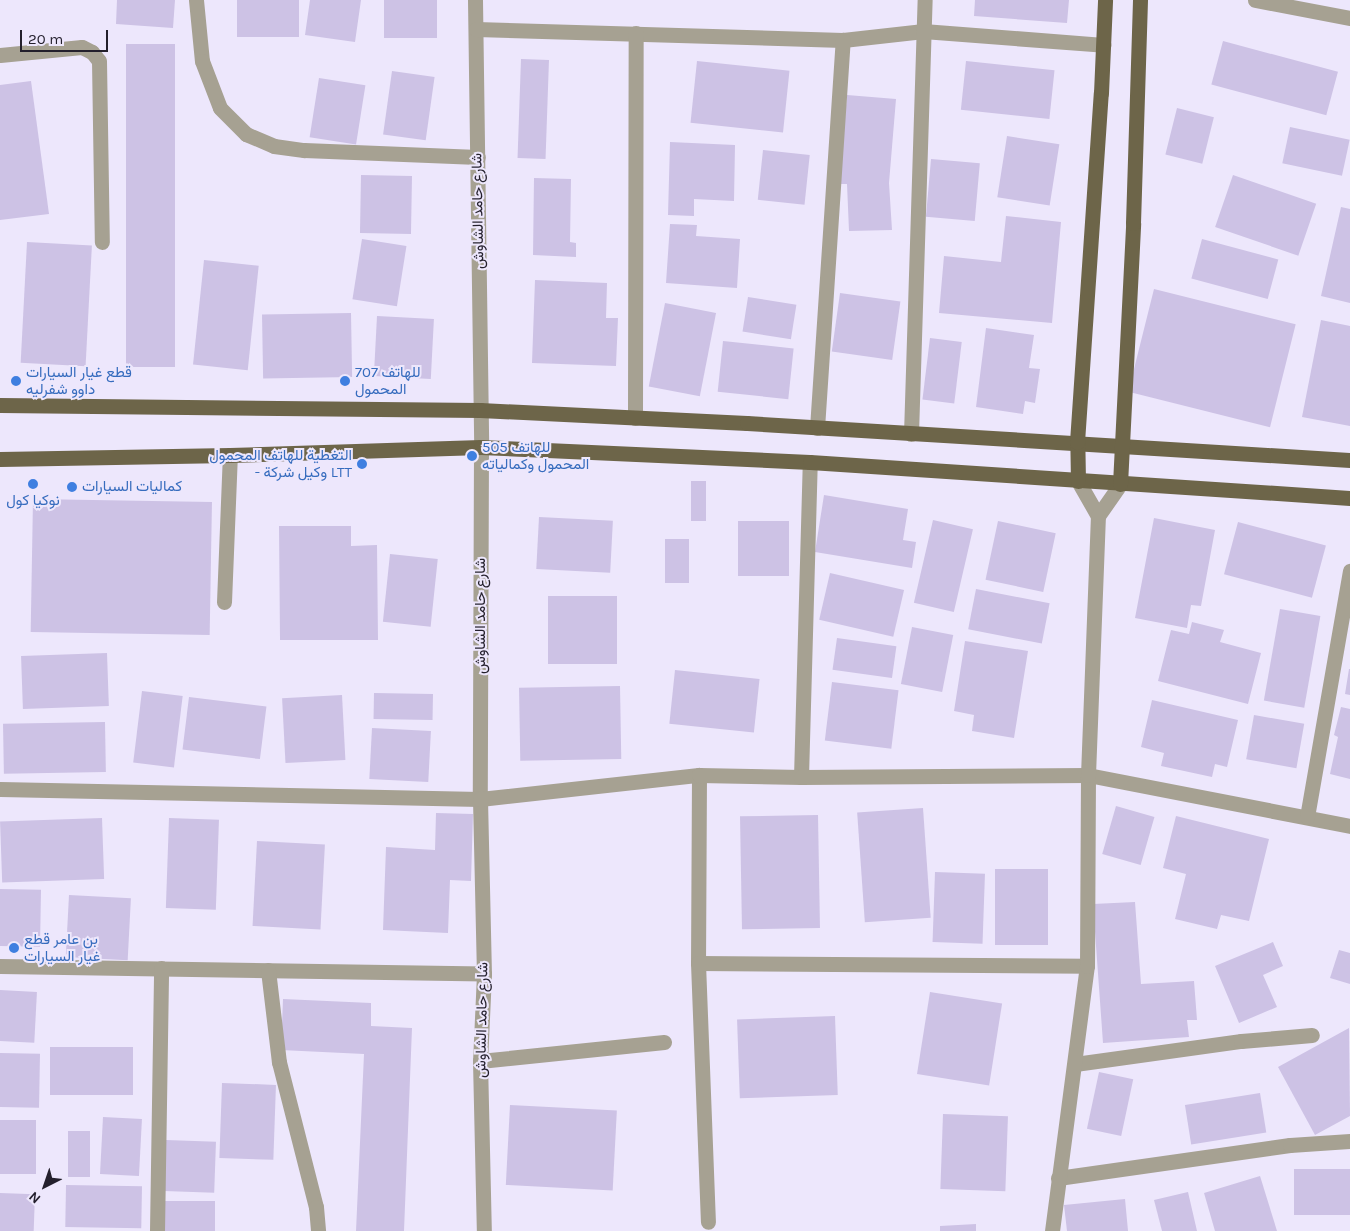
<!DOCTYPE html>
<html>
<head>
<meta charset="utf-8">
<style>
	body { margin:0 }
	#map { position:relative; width:1350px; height:1231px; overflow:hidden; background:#ede7fc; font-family:Karla,Vazirmatn,sans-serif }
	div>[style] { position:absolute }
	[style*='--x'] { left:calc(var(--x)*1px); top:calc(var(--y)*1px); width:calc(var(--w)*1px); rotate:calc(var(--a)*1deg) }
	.building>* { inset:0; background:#cdc2e5; transform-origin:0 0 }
	.minor>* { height:15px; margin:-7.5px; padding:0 7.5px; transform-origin:7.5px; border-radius:7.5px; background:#a6a192 }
	.major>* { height:15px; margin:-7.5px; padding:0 7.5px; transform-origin:7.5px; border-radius:7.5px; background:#6d6549 }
	.dots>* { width:14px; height:14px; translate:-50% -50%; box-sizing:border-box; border:2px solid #ede7fc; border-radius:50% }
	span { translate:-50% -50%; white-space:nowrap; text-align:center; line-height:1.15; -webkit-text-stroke:4px #ede7fc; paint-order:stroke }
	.street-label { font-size:15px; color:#231f2c }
	.shop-label { font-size:15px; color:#366cbe }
	.left { translate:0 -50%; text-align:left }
	.right { translate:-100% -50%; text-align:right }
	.north { position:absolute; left:20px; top:1161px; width:50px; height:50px; -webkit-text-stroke:4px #ede7fc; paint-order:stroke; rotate:221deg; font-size:14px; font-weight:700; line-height:20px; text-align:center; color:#231f2c }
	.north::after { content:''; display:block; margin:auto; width:18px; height:22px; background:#231f2c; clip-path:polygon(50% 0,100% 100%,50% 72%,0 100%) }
	.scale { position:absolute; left:20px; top:30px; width:88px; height:22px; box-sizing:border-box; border:2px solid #231f2c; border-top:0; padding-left:6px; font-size:15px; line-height:18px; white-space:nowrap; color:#231f2c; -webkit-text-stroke:4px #ede7fc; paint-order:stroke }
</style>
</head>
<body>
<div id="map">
	<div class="building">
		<div style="clip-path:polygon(117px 0,175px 0,173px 28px,116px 24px)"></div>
		<div style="left:237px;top:0;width:62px;height:37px"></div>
		<div style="clip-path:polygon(310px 0,361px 0,355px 42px,305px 35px)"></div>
		<div style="left:384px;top:0;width:53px;height:38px"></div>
		<div style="clip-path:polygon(975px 0,1069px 0,1067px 23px,974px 16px)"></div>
		<div style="left:1223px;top:41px;width:119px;height:45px;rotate:15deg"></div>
		<div style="left:126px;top:44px;width:49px;height:323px"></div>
		<div style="left:521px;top:59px;width:28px;height:99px;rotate:2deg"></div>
		<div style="left:697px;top:61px;width:93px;height:62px;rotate:6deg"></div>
		<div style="left:966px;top:61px;width:89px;height:49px;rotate:6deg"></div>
		<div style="left:392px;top:71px;width:43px;height:64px;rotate:8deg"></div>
		<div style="left:319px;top:78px;width:47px;height:60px;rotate:9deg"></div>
		<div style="clip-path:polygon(31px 81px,49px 214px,0 220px,0 85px)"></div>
		<div style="clip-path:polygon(847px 95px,896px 99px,889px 183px,892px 230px,849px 231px,847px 184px,839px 184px)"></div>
		<div style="left:1177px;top:108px;width:38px;height:48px;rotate:14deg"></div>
		<div style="left:1290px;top:127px;width:61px;height:37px;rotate:12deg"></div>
		<div style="left:1007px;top:136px;width:53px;height:62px;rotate:9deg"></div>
		<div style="clip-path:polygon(670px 142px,735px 145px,734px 201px,694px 199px,694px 216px,668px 215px)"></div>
		<div style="left:763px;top:150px;width:47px;height:50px;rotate:6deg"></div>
		<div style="left:931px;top:159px;width:49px;height:58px;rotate:5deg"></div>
		<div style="left:361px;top:175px;width:51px;height:58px;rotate:1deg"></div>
		<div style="left:1233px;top:175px;width:88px;height:55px;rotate:19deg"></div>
		<div style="clip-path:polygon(534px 178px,571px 179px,570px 242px,576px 243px,576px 257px,533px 255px)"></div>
		<div style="clip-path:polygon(1341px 207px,1350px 209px,1350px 303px,1321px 296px)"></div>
		<div style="clip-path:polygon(1006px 216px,1061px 222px,1052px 323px,939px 313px,944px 256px,1001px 262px)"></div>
		<div style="clip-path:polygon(670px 224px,697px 225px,696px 236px,740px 239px,737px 288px,666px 283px)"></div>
		<div style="left:362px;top:239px;width:45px;height:61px;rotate:9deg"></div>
		<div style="left:1202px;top:239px;width:79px;height:41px;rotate:15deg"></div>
		<div style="left:27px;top:242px;width:65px;height:121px;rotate:3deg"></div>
		<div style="left:204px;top:260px;width:55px;height:105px;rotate:6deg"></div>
		<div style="clip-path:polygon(535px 280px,607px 283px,606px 318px,618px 318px,616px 366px,532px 363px)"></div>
		<div style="left:1154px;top:289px;width:146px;height:106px;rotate:14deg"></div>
		<div style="left:840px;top:293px;width:61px;height:59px;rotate:8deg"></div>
		<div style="left:748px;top:297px;width:49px;height:35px;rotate:9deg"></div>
		<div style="left:665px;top:303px;width:52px;height:85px;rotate:11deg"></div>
		<div style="left:351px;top:313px;width:64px;height:89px;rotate:89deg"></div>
		<div style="left:377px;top:316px;width:57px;height:60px;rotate:3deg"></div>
		<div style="clip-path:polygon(1321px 320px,1350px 326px,1350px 426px,1302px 417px)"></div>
		<div style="clip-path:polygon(986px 328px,1034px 335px,1029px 368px,1040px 369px,1035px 403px,1025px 401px,1023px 414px,976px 407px)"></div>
		<div style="left:930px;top:338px;width:32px;height:62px;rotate:7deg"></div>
		<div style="left:723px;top:341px;width:71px;height:51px;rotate:6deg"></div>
		<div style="left:706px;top:481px;width:40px;height:15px;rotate:90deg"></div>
		<div style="clip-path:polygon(824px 495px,908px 509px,903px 540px,916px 542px,912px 568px,815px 552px)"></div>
		<div style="left:33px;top:499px;width:179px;height:133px;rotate:1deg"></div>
		<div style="left:539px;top:517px;width:74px;height:52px;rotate:3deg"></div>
		<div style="clip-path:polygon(1154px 518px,1215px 530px,1201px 606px,1191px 605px,1187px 628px,1135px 618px)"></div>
		<div style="left:933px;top:520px;width:41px;height:85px;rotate:13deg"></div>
		<div style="left:738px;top:521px;width:51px;height:55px"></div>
		<div style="left:998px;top:521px;width:59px;height:60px;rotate:12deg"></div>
		<div style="left:1238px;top:522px;width:91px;height:54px;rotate:15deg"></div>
		<div style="clip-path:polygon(279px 526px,351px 526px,351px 546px,377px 545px,378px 640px,280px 640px)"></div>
		<div style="left:665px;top:539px;width:24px;height:44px"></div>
		<div style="left:390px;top:554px;width:48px;height:68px;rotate:6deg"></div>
		<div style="left:830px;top:573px;width:76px;height:48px;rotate:13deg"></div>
		<div style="left:976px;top:589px;width:75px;height:41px;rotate:11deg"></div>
		<div style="left:617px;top:596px;width:68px;height:69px;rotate:90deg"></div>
		<div style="left:1280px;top:609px;width:41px;height:93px;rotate:10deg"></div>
		<div style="clip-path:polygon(1192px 622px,1224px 630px,1220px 642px,1261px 653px,1248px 704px,1158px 681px,1171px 630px,1189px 634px)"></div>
		<div style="left:912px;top:627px;width:42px;height:58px;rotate:11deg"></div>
		<div style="left:837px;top:638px;width:60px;height:32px;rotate:8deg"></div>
		<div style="clip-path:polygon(965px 641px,1028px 651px,1014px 738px,972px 731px,974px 715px,954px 711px)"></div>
		<div style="left:107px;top:653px;width:53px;height:86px;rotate:88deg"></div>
		<div style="clip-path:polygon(1349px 669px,1350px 669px,1350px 695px,1345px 694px)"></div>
		<div style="left:675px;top:670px;width:85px;height:54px;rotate:6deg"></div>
		<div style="left:832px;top:682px;width:67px;height:59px;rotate:7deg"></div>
		<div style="left:620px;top:686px;width:73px;height:101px;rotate:89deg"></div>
		<div style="left:142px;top:691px;width:41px;height:72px;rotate:7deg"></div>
		<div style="left:374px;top:693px;width:59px;height:26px;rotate:1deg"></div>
		<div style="left:342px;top:695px;width:65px;height:60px;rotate:87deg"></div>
		<div style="left:189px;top:697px;width:78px;height:53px;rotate:7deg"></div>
		<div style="clip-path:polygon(1152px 700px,1238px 720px,1227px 767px,1215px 764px,1212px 777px,1161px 766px,1164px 753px,1141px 747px)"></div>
		<div style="clip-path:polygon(1341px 707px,1350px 709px,1350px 779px,1330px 774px,1338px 737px,1334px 735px)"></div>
		<div style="left:1254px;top:715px;width:51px;height:45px;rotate:10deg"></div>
		<div style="left:105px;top:722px;width:50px;height:102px;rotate:89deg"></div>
		<div style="left:372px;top:728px;width:59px;height:51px;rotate:3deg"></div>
		<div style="left:1116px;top:806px;width:40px;height:50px;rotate:16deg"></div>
		<div style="left:923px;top:808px;width:110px;height:66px;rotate:86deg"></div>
		<div style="clip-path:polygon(436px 813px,473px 814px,471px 881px,450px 880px,448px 933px,383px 930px,386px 847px,435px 850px)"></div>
		<div style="left:818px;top:815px;width:113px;height:78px;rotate:89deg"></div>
		<div style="clip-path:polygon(1176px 816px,1269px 839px,1249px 921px,1221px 915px,1217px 929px,1175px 919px,1186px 874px,1163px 868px)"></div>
		<div style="left:102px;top:818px;width:61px;height:102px;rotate:88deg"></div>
		<div style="left:169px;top:818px;width:50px;height:90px;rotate:2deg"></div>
		<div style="left:257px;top:841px;width:68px;height:85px;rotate:3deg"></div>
		<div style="left:995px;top:869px;width:53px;height:76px"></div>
		<div style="left:935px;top:872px;width:50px;height:70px;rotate:2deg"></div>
		<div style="left:0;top:889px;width:41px;height:57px;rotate:1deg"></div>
		<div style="left:69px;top:895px;width:62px;height:62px;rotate:3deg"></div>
		<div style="clip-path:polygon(1135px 902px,1141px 984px,1194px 981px,1197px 1020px,1187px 1020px,1189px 1037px,1103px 1043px,1093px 904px)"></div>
		<div style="clip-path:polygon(1273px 942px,1283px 966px,1263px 975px,1277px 1007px,1239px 1023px,1215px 966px)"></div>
		<div style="clip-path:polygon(1339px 950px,1350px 953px,1350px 984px,1330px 978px)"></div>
		<div style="left:0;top:990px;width:37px;height:51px;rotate:3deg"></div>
		<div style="left:930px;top:992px;width:73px;height:83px;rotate:9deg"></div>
		<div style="clip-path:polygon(283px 999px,371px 1003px,371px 1026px,412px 1028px,404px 1231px,356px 1231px,364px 1054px,281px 1050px)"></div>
		<div style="left:835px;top:1016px;width:79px;height:98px;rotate:88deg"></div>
		<div style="clip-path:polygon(1349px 1028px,1350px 1116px,1315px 1135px,1278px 1067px)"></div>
		<div style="left:50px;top:1047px;width:83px;height:48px"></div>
		<div style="left:0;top:1053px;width:40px;height:54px;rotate:1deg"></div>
		<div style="left:1099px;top:1072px;width:35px;height:58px;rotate:12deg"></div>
		<div style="left:222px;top:1083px;width:54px;height:75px;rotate:2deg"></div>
		<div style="left:1260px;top:1093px;width:40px;height:76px;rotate:81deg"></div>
		<div style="left:510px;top:1105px;width:107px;height:80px;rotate:3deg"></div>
		<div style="left:943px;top:1114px;width:65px;height:75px;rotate:2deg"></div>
		<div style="left:103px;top:1117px;width:39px;height:57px;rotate:3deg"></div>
		<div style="left:0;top:1120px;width:36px;height:54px"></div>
		<div style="left:68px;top:1131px;width:22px;height:46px"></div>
		<div style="left:166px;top:1140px;width:50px;height:51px;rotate:2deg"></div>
		<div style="left:1350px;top:1169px;width:46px;height:56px;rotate:90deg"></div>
		<div style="clip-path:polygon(1260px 1176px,1277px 1231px,1215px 1231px,1204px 1193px)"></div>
		<div style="left:66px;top:1185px;width:76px;height:42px;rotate:1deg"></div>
		<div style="clip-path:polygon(1188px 1192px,1197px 1231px,1162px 1231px,1154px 1200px)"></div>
		<div style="left:0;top:1193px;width:35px;height:38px;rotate:2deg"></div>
		<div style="clip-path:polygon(1125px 1199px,1128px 1231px,1067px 1231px,1064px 1205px)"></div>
		<div style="left:164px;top:1201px;width:51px;height:30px"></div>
		<div style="clip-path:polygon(976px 1224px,976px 1231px,940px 1231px,940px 1226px)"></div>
	</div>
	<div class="minor">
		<div style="--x:196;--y:0;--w:61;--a:84.4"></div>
		<div style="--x:202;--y:61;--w:50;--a:69"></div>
		<div style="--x:220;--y:108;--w:37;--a:45"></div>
		<div style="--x:246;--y:134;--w:30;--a:23"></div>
		<div style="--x:274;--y:146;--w:30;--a:8"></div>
		<div style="--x:304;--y:150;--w:174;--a:2.3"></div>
		<div style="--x:475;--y:0;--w:447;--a:89.2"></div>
		<div style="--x:481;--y:447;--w:352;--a:90.2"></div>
		<div style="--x:480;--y:799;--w:175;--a:88.7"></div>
		<div style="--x:484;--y:974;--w:87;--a:92.6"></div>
		<div style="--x:480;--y:1061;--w:170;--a:88.7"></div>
		<div style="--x:1255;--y:0;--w:97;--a:10.7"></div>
		<div style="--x:476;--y:29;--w:367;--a:1.7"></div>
		<div style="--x:843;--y:40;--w:81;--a:-6.4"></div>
		<div style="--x:923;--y:31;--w:181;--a:4.4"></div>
		<div style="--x:0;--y:55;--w:82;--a:-5.6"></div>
		<div style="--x:82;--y:47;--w:11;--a:27"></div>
		<div style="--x:92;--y:52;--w:11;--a:52"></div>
		<div style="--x:99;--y:61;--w:181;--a:89.1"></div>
		<div style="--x:635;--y:418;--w:385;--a:-89.9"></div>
		<div style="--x:817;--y:428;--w:389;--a:-86.2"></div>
		<div style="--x:911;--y:434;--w:434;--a:-88.2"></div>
		<div style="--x:1078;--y:481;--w:40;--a:60.3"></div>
		<div style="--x:224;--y:602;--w:147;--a:-87.7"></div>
		<div style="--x:699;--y:775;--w:188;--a:90.3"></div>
		<div style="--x:698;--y:963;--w:259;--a:87.8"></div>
		<div style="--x:801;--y:777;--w:315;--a:-88.4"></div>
		<div style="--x:0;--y:789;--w:480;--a:1.2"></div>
		<div style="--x:480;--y:799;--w:220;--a:-6.3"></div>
		<div style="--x:699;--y:775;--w:102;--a:1.1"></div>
		<div style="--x:801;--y:777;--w:287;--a:-0.4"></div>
		<div style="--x:1088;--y:775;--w:267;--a:11"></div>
		<div style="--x:1307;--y:817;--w:250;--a:-80.1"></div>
		<div style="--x:698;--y:963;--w:389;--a:0.4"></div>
		<div style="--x:0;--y:966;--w:484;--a:0.9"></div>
		<div style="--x:268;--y:970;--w:93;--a:83.2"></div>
		<div style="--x:279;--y:1062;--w:150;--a:75.7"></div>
		<div style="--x:316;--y:1207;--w:24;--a:85"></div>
		<div style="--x:480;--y:1061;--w:185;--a:-5.9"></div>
		<div style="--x:1075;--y:1064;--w:168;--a:-7.9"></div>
		<div style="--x:1241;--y:1041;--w:71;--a:-4.8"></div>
		<div style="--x:1058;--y:1178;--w:234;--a:-8.1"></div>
		<div style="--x:1290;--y:1145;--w:60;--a:-3.8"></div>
		<div style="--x:157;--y:1231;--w:263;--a:-89.1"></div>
		<div style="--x:1052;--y:1231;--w:267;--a:-82.5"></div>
		<div style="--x:1087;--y:966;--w:191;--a:-89.7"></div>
		<div style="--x:1088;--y:775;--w:259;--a:-87.8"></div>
		<div style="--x:1098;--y:516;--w:39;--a:-55"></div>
	</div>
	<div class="major">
		<div style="--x:0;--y:405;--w:480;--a:0.6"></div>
		<div style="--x:480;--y:410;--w:267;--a:2.8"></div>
		<div style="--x:747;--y:423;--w:604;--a:3.51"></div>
		<div style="--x:0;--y:459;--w:230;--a:-1"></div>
		<div style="--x:230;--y:455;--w:251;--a:-1.8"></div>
		<div style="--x:481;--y:447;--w:329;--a:2.6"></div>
		<div style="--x:810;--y:462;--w:541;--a:3.81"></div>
		<div style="--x:1078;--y:481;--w:39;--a:-91"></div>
		<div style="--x:1077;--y:442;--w:350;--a:-86.1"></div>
		<div style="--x:1101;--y:93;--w:93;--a:-87.5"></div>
		<div style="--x:1120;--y:484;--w:261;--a:-87.1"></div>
		<div style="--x:1133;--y:223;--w:223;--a:-88.2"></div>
	</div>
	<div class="dots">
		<div style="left:16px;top:381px;background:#3f7fe0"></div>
		<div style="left:345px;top:381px;background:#3f7fe0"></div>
		<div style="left:472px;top:456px;background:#3f7fe0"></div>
		<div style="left:362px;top:464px;background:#3f7fe0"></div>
		<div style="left:33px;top:484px;background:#3f7fe0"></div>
		<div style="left:72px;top:487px;background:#3f7fe0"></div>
		<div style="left:14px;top:948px;background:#3f7fe0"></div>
	</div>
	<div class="street-label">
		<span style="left:478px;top:211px;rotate:-91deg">شارع حامد الشاوش</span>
		<span style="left:481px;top:616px;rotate:-90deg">شارع حامد الشاوش</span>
		<span style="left:482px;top:1020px;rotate:-89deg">شارع حامد الشاوش</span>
	</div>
	<div class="shop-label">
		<span class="left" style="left:26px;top:381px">قطع غيار السيارات<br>داوو شفرليه</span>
		<span class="left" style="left:355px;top:381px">707 للهاتف<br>المحمول</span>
		<span class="left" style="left:482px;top:456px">505 للهاتف<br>المحمول وكمالياته</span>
		<span class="right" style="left:352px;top:464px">التغطية للهاتف المحمول<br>- وكيل شركة LTT</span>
		<span class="left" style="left:82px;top:487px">كماليات السيارات</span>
		<span style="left:33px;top:501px">نوكيا كول</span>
		<span class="left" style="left:24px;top:948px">بن عامر قطع<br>غيار السيارات</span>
	</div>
	<div class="north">N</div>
	<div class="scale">20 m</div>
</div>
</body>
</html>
